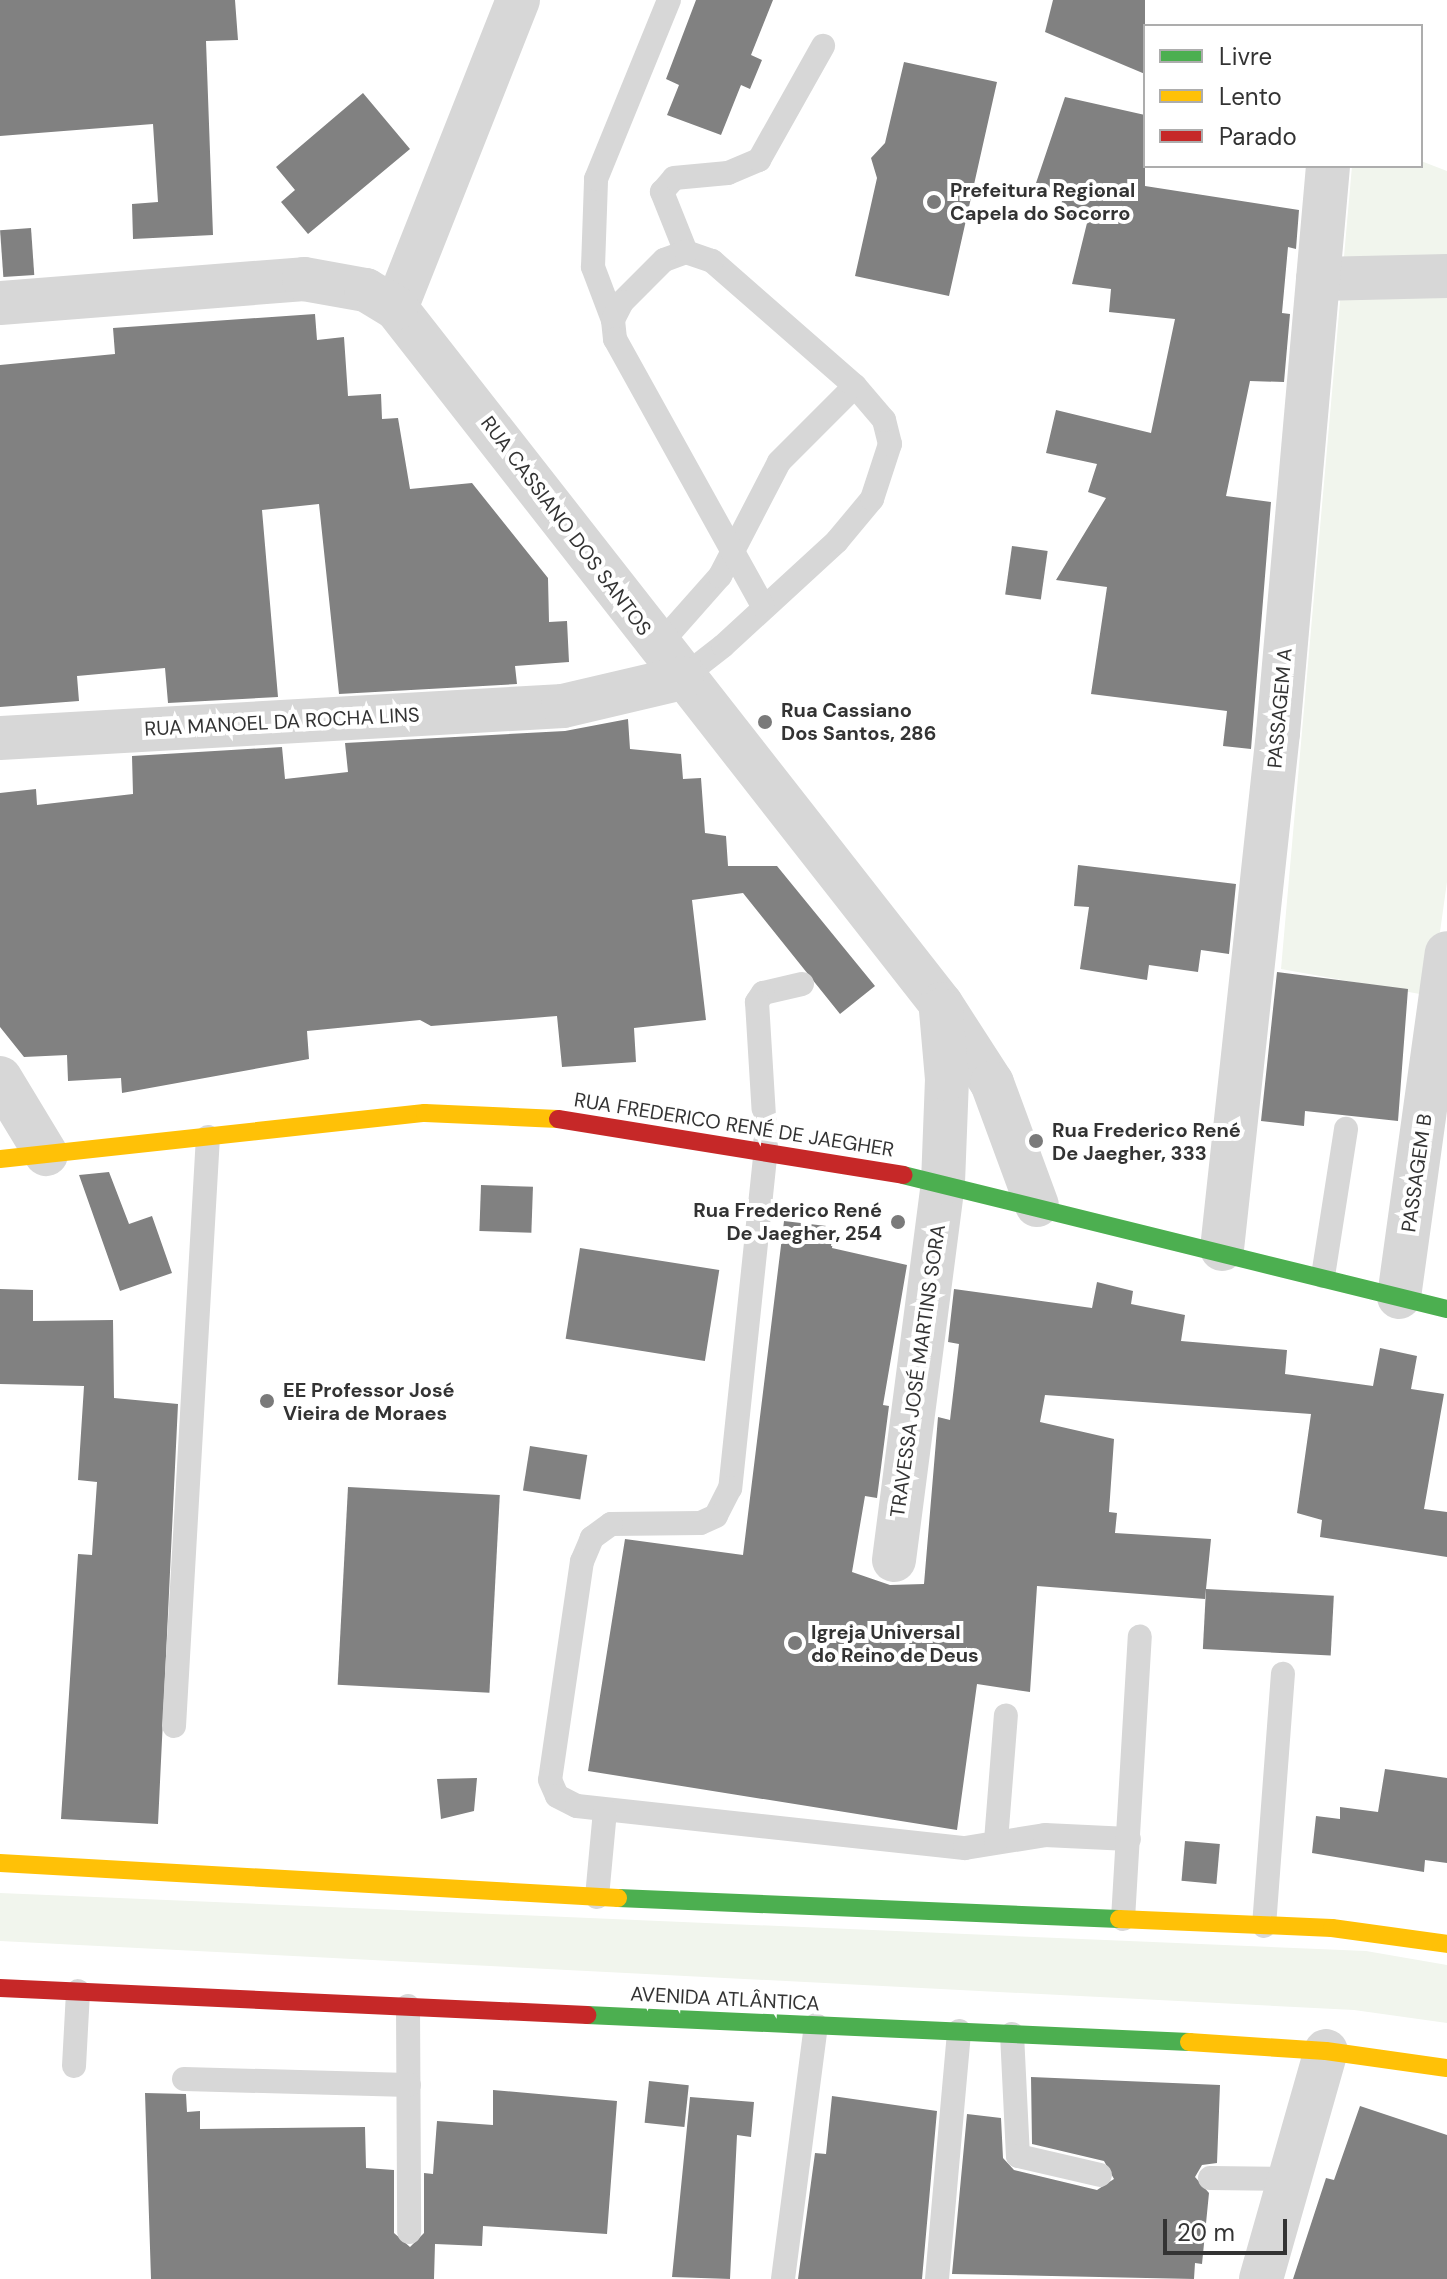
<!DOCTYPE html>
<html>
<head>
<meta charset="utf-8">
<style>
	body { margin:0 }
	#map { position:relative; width:1447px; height:2279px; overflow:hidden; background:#fff; font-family:"DM Sans",sans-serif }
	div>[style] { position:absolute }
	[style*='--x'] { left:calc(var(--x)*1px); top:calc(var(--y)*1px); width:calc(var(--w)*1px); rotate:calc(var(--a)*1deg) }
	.green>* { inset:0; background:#f1f5ed }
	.building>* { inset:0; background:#818181; transform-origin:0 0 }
	.lane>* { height:24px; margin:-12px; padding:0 12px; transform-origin:12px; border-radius:12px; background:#d7d7d7 }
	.street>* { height:44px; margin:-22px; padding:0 22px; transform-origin:22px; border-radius:22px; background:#d7d7d7 }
	.fast>* { height:18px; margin:-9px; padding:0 9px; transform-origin:9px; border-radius:9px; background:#4caf50 }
	.slow>* { height:18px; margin:-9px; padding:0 9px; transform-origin:9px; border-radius:9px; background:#ffc107 }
	.jam>* { height:18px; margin:-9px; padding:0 9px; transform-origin:9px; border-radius:9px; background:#c62828 }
	.dots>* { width:22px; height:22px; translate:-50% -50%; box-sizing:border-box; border:4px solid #fff; border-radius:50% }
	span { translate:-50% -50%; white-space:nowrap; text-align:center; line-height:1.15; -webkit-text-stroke:8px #fff; paint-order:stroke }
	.poi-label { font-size:20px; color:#333; font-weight:700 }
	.left { translate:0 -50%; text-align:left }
	.right { translate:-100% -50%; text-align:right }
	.street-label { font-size:20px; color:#333 }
	.legend { position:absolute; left:1143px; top:24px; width:280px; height:144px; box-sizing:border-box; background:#fff; border:2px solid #adadad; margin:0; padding:10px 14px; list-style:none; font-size:24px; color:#333 }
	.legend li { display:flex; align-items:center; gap:16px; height:40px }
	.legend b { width:40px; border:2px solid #adadad }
	.scale { position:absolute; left:1163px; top:2219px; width:124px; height:36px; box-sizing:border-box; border:4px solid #333; border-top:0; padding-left:10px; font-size:24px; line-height:28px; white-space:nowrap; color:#333; -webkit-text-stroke:6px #fff; paint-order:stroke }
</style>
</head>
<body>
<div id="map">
	<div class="green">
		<div style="clip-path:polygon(1421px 161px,1447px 171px,1447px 882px,1431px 996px,1281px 969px,1352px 166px,1421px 166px)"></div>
		<div style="clip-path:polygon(0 1893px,1366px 1951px,1447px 1965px,1447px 2023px,1354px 2010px,0 1941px)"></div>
	</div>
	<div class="building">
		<div style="clip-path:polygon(0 0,235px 0,238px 40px,206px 41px,213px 235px,133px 239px,132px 204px,158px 202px,153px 124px,0 136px)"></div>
		<div style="clip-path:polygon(696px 0,773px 0,751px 55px,762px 60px,750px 89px,741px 85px,721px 135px,667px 115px,679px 85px,666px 79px)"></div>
		<div style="clip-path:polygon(1053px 0,1145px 0,1145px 74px,1045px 32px)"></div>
		<div style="clip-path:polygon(904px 62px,997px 82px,949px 296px,855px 276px,877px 178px,871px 158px,885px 143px)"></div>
		<div style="clip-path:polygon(363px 93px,410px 149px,308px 234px,281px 202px,295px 190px,276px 167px)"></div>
		<div style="clip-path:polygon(1065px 97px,1145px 115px,1145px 186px,1299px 210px,1296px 249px,1288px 247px,1282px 313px,1290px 314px,1284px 382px,1250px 381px,1226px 496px,1271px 502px,1251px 749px,1223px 746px,1227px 711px,1091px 694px,1107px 587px,1056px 580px,1106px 498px,1088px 492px,1097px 464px,1046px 453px,1056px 410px,1151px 433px,1175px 319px,1109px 312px,1111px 289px,1072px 284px,1087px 223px,1057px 216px,1064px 195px,1035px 186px)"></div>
		<div style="left:31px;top:228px;width:47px;height:31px;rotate:86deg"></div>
		<div style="clip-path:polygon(315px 314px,317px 340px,344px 337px,348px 396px,381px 394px,382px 419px,398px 418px,410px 489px,472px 483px,548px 578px,549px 622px,567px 621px,569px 662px,515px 666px,517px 684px,339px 694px,319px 504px,262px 510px,278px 697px,168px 703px,165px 668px,77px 676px,79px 701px,0 707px,0 365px,115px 354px,113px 328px)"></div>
		<div style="left:1012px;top:546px;width:36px;height:49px;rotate:8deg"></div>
		<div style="clip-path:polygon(628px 719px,630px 749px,681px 754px,683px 779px,701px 778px,705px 833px,726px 836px,728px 866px,777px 866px,875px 986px,840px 1014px,743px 893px,692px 900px,706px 1020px,634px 1028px,636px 1062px,562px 1067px,557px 1016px,431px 1026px,420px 1020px,307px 1031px,309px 1059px,122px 1093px,121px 1078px,68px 1081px,67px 1055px,24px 1057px,0 1027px,0 793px,36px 789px,37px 805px,133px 794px,132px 756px,282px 747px,285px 779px,348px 772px,345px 743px,565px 731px)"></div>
		<div style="clip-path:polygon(1078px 865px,1236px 884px,1229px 954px,1201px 950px,1198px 972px,1149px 965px,1147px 980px,1080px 969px,1089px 907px,1074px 906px)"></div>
		<div style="clip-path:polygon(1277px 972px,1408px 989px,1398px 1121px,1305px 1111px,1304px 1126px,1261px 1121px)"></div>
		<div style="clip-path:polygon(109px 1172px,129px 1224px,152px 1216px,172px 1273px,120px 1291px,79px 1175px)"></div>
		<div style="left:481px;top:1185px;width:52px;height:46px;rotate:2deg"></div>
		<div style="clip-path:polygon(784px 1221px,835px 1227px,832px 1248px,907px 1265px,883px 1405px,889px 1406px,877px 1498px,865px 1496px,852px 1572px,890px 1585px,924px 1584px,938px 1417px,950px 1420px,959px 1344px,948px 1342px,954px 1289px,1092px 1308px,1097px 1282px,1133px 1291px,1131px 1304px,1185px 1315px,1181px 1341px,1287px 1350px,1285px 1374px,1373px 1386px,1380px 1348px,1417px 1356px,1411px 1389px,1444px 1394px,1424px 1509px,1447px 1512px,1447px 1557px,1320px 1537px,1322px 1520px,1297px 1513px,1311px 1414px,1045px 1395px,1040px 1422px,1114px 1439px,1109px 1512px,1117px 1513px,1115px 1533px,1211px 1539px,1205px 1599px,1037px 1586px,1030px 1692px,977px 1684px,957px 1830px,588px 1771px,625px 1539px,743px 1555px)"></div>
		<div style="left:580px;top:1248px;width:141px;height:92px;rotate:9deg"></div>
		<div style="clip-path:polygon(0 1289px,33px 1290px,33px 1321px,113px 1320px,114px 1398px,178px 1404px,158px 1824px,61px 1819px,78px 1554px,92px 1555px,97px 1482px,78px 1480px,84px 1386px,0 1384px)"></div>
		<div style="left:530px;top:1446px;width:58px;height:45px;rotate:9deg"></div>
		<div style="left:348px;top:1487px;width:152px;height:198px;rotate:3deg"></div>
		<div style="left:1206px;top:1589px;width:128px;height:60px;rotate:3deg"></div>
		<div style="clip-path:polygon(1385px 1769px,1447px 1778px,1447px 1863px,1425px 1860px,1424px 1872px,1312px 1853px,1316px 1816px,1340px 1819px,1340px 1807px,1378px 1812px)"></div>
		<div style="clip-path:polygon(477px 1778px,474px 1811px,441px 1819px,437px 1779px)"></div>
		<div style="left:1185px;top:1841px;width:35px;height:40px;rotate:5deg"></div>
		<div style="clip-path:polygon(1031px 2077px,1220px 2085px,1217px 2163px,1202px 2165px,1195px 2177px,1209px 2193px,1202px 2264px,1195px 2263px,1194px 2279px,952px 2274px,967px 2114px,1001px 2118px,1003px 2158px,1014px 2170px,1097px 2190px,1114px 2179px,1104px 2161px,1032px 2144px)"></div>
		<div style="left:649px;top:2081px;width:40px;height:42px;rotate:6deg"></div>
		<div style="clip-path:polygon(493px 2090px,617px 2101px,607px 2234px,483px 2226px,482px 2246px,435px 2244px,434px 2279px,151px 2279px,145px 2093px,186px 2094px,187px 2112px,200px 2111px,200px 2129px,365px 2127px,366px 2168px,394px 2170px,394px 2233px,410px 2247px,424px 2233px,424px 2173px,433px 2174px,437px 2121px,493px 2125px)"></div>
		<div style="clip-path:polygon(832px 2096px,937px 2111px,922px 2279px,798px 2279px,815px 2153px,826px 2154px)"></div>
		<div style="clip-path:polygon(690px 2097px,754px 2102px,751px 2137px,737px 2135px,730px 2279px,672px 2277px)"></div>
		<div style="clip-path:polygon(1360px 2106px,1447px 2135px,1447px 2279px,1293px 2279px,1326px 2178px,1334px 2180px)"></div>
	</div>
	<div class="lane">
		<div style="--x:686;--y:252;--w:65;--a:-111.8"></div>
		<div style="--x:662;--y:192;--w:18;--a:-49"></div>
		<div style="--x:674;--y:178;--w:54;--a:-5.3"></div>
		<div style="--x:728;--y:173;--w:34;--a:-23"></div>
		<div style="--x:759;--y:160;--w:131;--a:-60.7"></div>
		<div style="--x:613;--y:320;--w:57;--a:-110.7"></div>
		<div style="--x:593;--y:267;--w:88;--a:-88"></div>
		<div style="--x:596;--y:179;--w:193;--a:-67.8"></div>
		<div style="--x:658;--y:646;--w:94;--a:-48.5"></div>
		<div style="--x:720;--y:576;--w:128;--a:-62.6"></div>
		<div style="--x:779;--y:462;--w:107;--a:-45"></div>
		<div style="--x:682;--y:678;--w:52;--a:-38"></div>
		<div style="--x:723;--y:646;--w:155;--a:-42.6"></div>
		<div style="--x:837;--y:541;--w:55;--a:-50.2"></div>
		<div style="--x:872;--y:499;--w:58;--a:-71.9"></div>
		<div style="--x:890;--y:444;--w:25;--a:-104"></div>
		<div style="--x:884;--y:420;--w:45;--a:-130.5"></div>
		<div style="--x:855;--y:386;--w:190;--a:-138.8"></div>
		<div style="--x:712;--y:261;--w:28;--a:-161"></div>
		<div style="--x:686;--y:252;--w:23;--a:160"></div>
		<div style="--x:664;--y:260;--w:59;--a:135"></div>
		<div style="--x:622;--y:302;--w:20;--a:117"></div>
		<div style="--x:613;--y:320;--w:19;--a:84"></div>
		<div style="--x:615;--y:339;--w:305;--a:61"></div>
		<div style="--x:802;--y:984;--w:40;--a:167"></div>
		<div style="--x:763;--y:993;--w:11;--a:124"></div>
		<div style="--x:757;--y:1002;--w:146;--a:86.5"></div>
		<div style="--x:766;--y:1148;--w:342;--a:96"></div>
		<div style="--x:730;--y:1488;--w:31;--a:117"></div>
		<div style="--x:716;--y:1516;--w:17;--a:156"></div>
		<div style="--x:700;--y:1523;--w:89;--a:179.4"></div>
		<div style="--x:611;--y:1524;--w:24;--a:144"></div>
		<div style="--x:592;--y:1538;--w:25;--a:113"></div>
		<div style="--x:582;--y:1561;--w:221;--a:98.3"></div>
		<div style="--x:550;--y:1780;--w:17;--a:66"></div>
		<div style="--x:557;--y:1796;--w:22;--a:27"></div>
		<div style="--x:577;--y:1806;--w:390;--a:6.2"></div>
		<div style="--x:965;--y:1848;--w:81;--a:-9.2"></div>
		<div style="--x:1045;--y:1835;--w:84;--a:2.7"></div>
		<div style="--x:1323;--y:1276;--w:149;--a:-81.1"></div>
		<div style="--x:174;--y:1726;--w:590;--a:-86.7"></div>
		<div style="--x:996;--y:1841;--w:126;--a:-85.5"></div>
		<div style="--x:597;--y:1897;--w:87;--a:-84.7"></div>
		<div style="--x:1123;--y:1919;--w:283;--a:-86.6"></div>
		<div style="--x:1264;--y:1926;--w:253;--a:-85.7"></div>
		<div style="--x:408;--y:2006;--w:226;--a:89.7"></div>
		<div style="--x:1012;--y:2034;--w:122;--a:87.2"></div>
		<div style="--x:1018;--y:2156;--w:84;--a:13"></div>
		<div style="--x:74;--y:2066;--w:75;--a:-86.9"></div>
		<div style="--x:184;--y:2079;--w:225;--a:1.5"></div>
		<div style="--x:1210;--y:2178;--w:80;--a:0.7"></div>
		<div style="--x:783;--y:2279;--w:256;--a:-82.6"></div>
		<div style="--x:937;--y:2279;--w:249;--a:-84.9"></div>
	</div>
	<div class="street">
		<div style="--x:518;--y:0;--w:331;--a:111.6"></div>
		<div style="--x:396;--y:308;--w:884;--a:51.94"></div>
		<div style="--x:941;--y:1004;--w:94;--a:57.2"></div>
		<div style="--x:992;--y:1083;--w:130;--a:69.8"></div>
		<div style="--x:1318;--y:279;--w:129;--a:-1.3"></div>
		<div style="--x:0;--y:303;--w:305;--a:-4.5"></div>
		<div style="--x:304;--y:279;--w:63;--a:10.1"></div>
		<div style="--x:366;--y:290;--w:35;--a:31"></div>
		<div style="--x:0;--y:738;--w:564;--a:-3.25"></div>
		<div style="--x:563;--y:706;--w:122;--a:-13.2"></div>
		<div style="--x:0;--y:1078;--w:89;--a:58.8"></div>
		<div style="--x:1222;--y:1249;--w:519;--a:-83.81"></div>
		<div style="--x:1278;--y:733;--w:569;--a:-84.96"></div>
		<div style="--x:1399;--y:1297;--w:347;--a:-82.1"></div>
		<div style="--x:894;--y:1560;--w:380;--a:-82.6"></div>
		<div style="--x:943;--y:1183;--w:104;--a:-87.8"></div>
		<div style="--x:947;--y:1079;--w:69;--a:-95"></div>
		<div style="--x:1261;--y:2279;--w:237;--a:-74.1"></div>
	</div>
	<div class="fast">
		<div style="--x:903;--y:1175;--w:560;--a:13.84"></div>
		<div style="--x:618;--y:1898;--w:501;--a:2.4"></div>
		<div style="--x:587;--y:2015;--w:603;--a:2.57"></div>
	</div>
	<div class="slow">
		<div style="--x:0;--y:1159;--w:427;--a:-6.2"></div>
		<div style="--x:425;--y:1113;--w:133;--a:2.6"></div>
		<div style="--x:0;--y:1863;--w:619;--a:3.24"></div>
		<div style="--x:1119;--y:1919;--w:213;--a:2.4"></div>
		<div style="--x:1332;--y:1928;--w:116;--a:7.9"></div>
		<div style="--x:1189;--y:2042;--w:137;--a:3.8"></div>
		<div style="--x:1326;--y:2051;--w:122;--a:8"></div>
	</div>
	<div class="jam">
		<div style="--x:558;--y:1119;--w:350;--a:9.2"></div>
		<div style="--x:0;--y:1988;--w:588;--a:2.63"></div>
	</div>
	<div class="dots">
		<div style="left:934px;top:202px;background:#7a7a7a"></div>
		<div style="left:765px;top:722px;background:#7a7a7a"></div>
		<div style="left:1036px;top:1141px;background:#7a7a7a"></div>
		<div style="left:898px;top:1222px;background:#7a7a7a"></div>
		<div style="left:267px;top:1401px;background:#7a7a7a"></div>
		<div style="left:795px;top:1643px;background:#7a7a7a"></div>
	</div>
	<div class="poi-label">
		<span class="left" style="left:950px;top:202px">Prefeitura Regional<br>Capela do Socorro</span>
		<span class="left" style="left:781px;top:722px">Rua Cassiano<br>Dos Santos, 286</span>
		<span class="left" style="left:1052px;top:1142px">Rua Frederico René<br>De Jaegher, 333</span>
		<span class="right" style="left:882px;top:1222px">Rua Frederico René<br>De Jaegher, 254</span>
		<span class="left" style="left:283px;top:1402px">EE Professor José<br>Vieira de Moraes</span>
		<span class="left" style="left:811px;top:1644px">Igreja Universal<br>do Reino de Deus</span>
	</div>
	<div class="street-label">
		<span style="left:566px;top:526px;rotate:53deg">RUA CASSIANO DOS SANTOS</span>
		<span style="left:1280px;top:708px;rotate:-85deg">PASSAGEM A</span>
		<span style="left:282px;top:722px;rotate:-3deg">RUA MANOEL DA ROCHA LINS</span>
		<span style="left:734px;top:1125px;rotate:9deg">RUA FREDERICO RENÉ DE JAEGHER</span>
		<span style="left:1417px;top:1173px;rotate:-82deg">PASSAGEM B</span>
		<span style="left:918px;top:1371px;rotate:-82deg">TRAVESSA JOSÉ MARTINS SORA</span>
		<span style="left:725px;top:1999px;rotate:3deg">AVENIDA ATLÂNTICA</span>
	</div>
	<ul class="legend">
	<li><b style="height:10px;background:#4caf50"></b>Livre</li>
	<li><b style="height:10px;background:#ffc107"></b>Lento</li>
	<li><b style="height:10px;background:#c62828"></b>Parado</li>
	</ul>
	<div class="scale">20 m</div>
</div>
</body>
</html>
